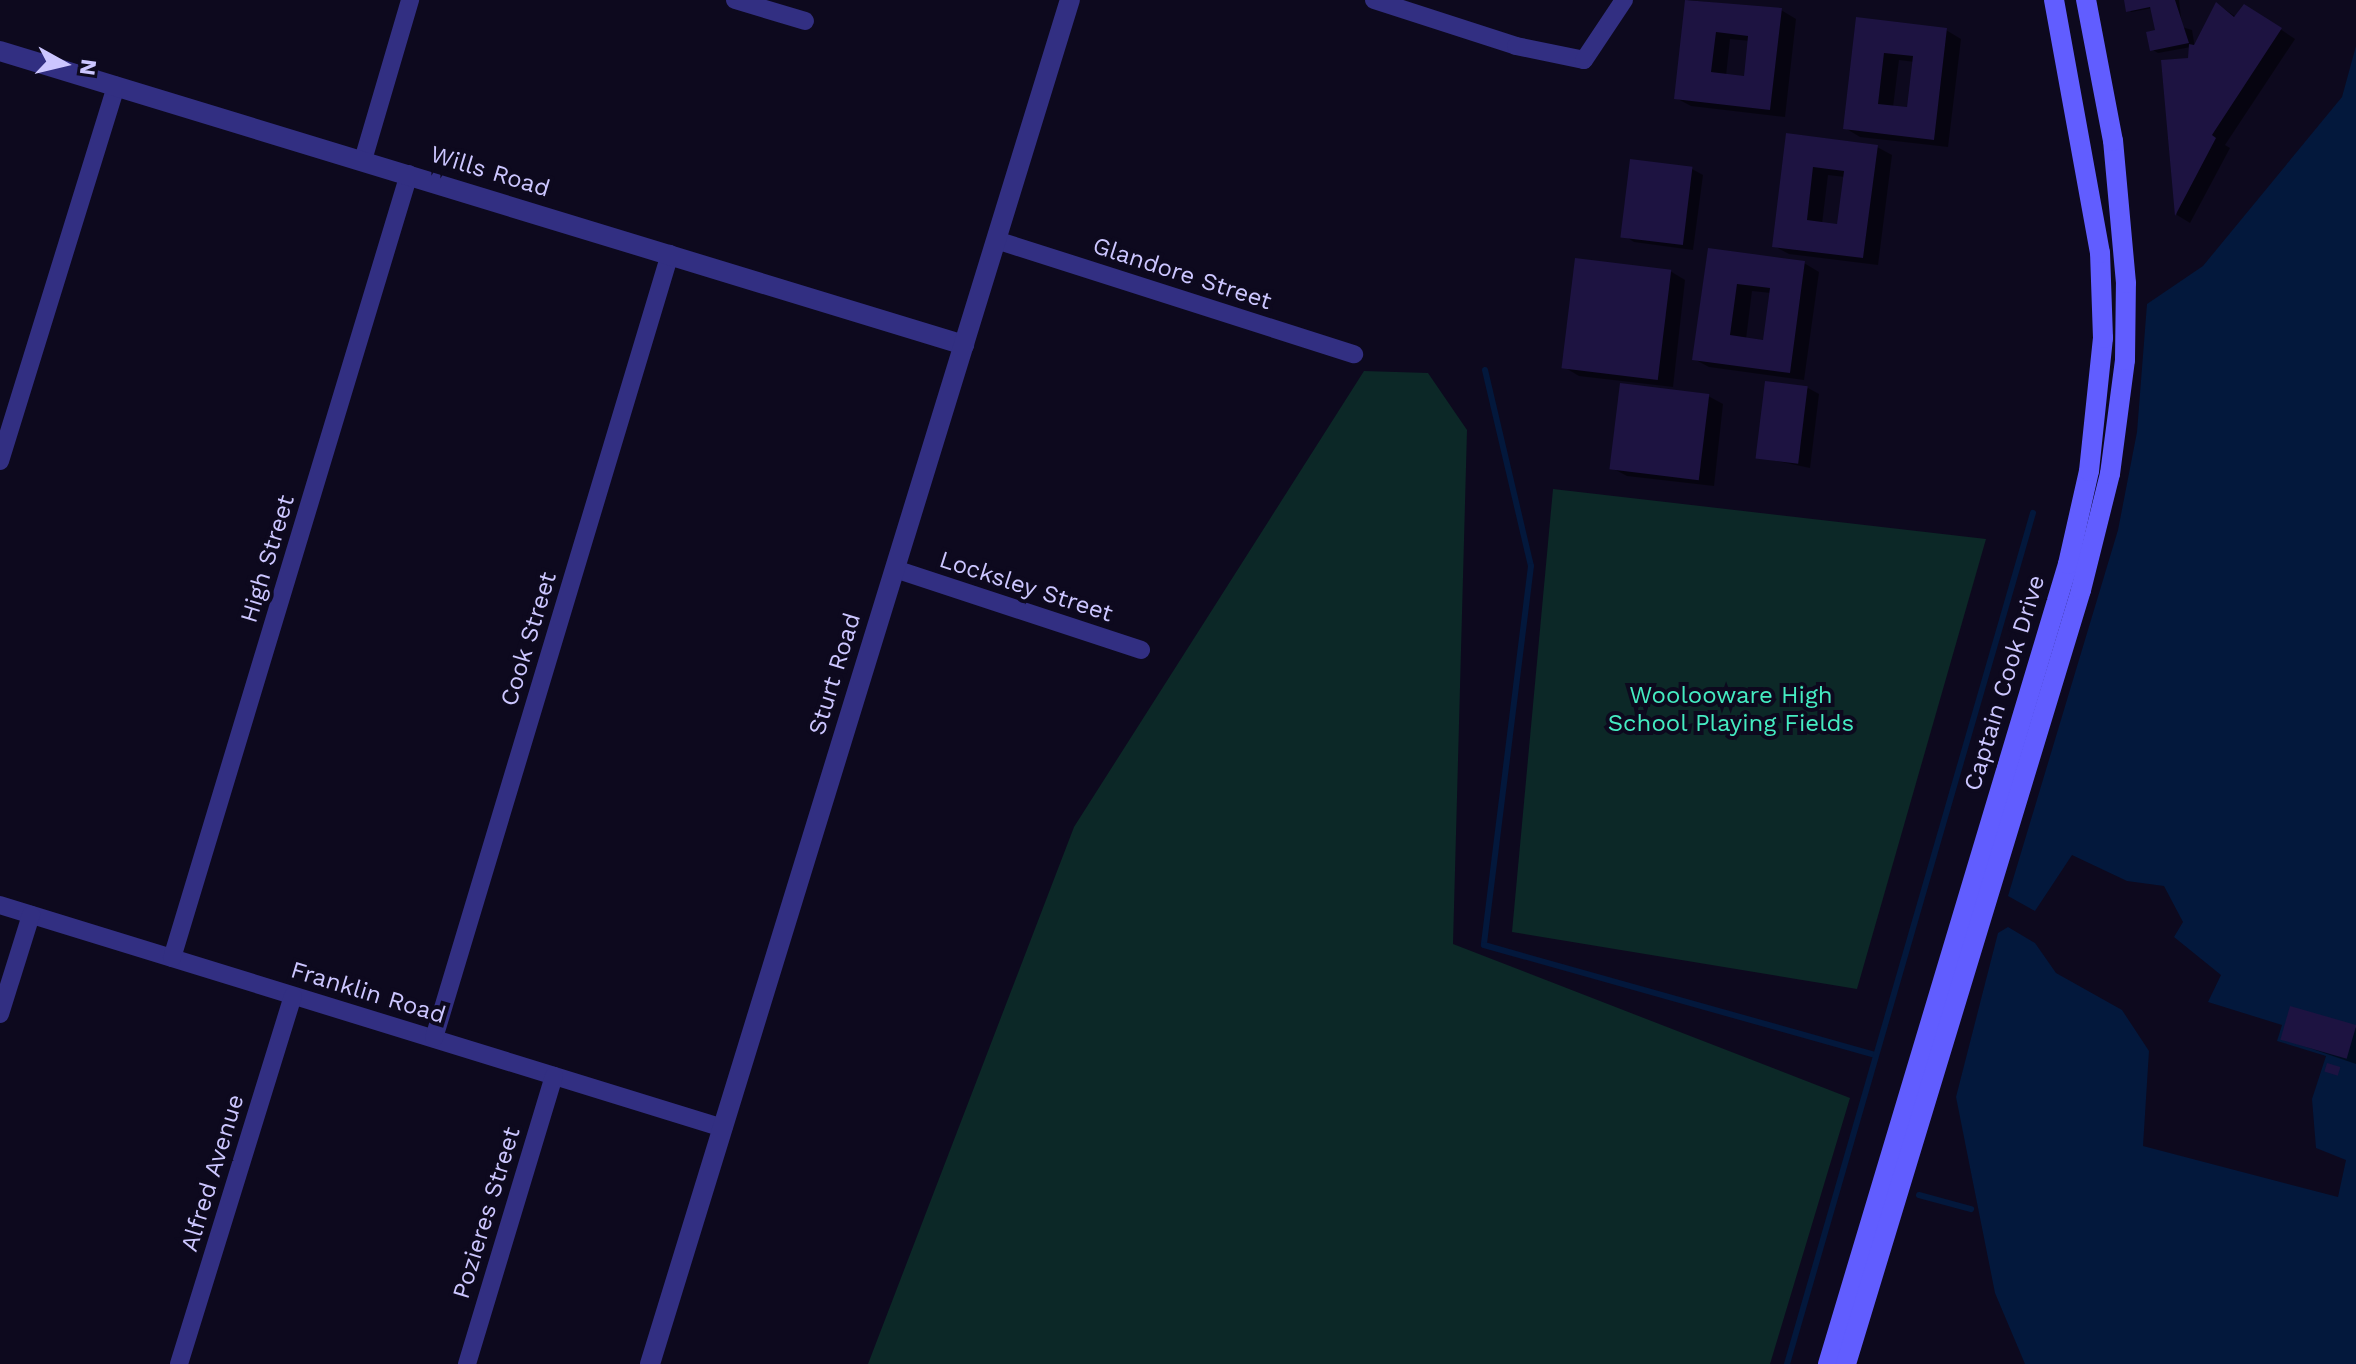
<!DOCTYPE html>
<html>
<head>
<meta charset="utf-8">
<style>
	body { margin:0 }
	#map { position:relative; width:2356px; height:1364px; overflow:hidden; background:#0d091e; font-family:"Work Sans",sans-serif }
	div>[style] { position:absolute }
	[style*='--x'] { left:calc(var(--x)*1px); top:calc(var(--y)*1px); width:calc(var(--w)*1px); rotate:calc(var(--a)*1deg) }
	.green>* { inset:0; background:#0c2827 }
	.water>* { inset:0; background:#03183c }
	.shadow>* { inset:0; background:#0007 }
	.stream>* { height:6px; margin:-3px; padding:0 3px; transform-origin:3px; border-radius:3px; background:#03183c }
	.building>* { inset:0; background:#1d1341; transform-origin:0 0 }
	.minor>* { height:18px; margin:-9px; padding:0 9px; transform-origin:9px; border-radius:9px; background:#322f82 }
	.tertiary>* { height:20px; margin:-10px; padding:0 10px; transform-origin:10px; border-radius:10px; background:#322f82 }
	.secondary>* { height:20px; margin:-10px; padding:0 10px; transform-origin:10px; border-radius:10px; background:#615dff }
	span { translate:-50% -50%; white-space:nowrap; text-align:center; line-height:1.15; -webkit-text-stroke:8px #0d091e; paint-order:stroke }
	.street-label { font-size:24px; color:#ccc6ff }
	.park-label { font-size:24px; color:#45ecc2 }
	.north { position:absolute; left:24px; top:24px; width:80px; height:80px; -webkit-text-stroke:6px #0d091e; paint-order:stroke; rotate:98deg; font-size:22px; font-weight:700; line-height:32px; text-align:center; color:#ccc6ff }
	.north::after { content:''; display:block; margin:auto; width:28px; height:36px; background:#ccc6ff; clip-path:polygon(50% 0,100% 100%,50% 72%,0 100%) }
</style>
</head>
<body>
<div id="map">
	<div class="green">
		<div style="clip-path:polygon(1364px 371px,1428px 373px,1467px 430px,1453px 944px,1850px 1098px,1770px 1364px,868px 1364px,1074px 827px)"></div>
		<div style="clip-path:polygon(1553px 489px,1986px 539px,1857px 989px,1512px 932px)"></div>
	</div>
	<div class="water">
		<div style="clip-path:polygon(2356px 46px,2356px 1364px,2025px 1364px,1995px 1293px,1956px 1097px,1998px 933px,2008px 927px,2035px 943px,2056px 973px,2122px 1010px,2149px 1051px,2143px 1146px,2338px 1197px,2346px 1160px,2316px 1148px,2312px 1099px,2326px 1056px,2277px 1041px,2282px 1025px,2208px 1002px,2221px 975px,2174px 937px,2183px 922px,2164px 886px,2127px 881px,2072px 855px,2035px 911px,2008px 896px,2118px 530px,2137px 432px,2147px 304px,2203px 266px,2342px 97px)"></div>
	</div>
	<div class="shadow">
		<div style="clip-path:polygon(evenodd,1688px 0,1781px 10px,1796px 19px,1785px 117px,1691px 106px,1676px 98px,1688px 0,1730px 39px,1750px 41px,1745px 78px,1726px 76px,1730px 39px)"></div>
		<div style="clip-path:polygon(2126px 0,2179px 0,2182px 27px,2192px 30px,2195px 48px,2217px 4px,2236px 17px,2259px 15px,2295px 39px,2225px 145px,2230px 148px,2190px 223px,2177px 215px,2163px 61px,2190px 60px,2191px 47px,2158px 53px,2151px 49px,2157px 32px,2153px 8px,2131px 12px)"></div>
		<div style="clip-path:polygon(evenodd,1858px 20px,1946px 30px,1961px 39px,1948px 147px,1860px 137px,1845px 128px,1858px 20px,1899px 60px,1915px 62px,1909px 109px,1893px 107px,1899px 60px)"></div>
		<div style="clip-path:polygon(evenodd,1788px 135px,1877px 147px,1892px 155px,1878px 265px,1789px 254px,1774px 246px,1788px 135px,1828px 175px,1845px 177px,1839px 226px,1822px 224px,1828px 175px)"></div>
		<div style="clip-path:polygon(1692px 169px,1703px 175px,1693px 250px,1634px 242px,1623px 235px)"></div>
		<div style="clip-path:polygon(evenodd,1709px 250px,1804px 263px,1819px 272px,1804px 380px,1709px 367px,1694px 359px,1709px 250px,1752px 291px,1771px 293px,1765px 342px,1746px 339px,1752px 291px)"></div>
		<div style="clip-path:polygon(1670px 271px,1685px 280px,1673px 387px,1579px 376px,1564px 367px)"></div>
		<div style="clip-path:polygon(1808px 388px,1819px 394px,1810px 468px,1758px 457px)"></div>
		<div style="clip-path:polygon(1708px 396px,1723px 404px,1714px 486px,1627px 476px,1612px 468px)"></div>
		<div style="clip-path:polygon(2292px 1008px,2356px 1028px,2356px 1064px,2283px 1039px)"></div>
	</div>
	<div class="stream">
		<div style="--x:1485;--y:370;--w:201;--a:76.8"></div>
		<div style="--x:1531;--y:566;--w:382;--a:97.1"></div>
		<div style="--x:1484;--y:945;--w:406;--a:15.7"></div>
		<div style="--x:1919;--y:1195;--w:54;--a:15.1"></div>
		<div style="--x:1787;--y:1364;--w:886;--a:-73.88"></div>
	</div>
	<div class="building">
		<div style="clip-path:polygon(evenodd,1685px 0,1782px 8px,1770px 110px,1674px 99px,1685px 0,1716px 32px,1748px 36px,1744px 76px,1711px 72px,1716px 32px)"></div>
		<div style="clip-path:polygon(2124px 0,2175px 0,2189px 43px,2150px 51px,2146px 32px,2155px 30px,2150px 7px,2126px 12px)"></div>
		<div style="clip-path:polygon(2216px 2px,2234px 17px,2244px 4px,2282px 28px,2212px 135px,2216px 138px,2175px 216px,2161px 60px,2188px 58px,2189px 44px,2194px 45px)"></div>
		<div style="clip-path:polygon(evenodd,1856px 17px,1947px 28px,1934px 140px,1843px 129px,1856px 17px,1884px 53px,1913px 56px,1907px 107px,1878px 104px,1884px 53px)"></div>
		<div style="clip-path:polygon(evenodd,1786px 133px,1878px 145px,1863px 258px,1772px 247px,1786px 133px,1813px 167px,1844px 171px,1837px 224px,1807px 220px,1813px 167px)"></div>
		<div style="left:1630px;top:159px;width:63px;height:79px;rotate:7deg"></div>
		<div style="clip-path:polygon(evenodd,1708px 248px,1805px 261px,1790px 373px,1692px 360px,1708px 248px,1737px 284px,1770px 288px,1763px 340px,1730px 335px,1737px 284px)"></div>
		<div style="left:1575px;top:258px;width:97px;height:111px;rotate:7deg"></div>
		<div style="left:1765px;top:381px;width:43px;height:78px;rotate:7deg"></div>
		<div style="left:1620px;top:383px;width:90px;height:87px;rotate:7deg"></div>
		<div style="left:2290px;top:1006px;width:69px;height:35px;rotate:16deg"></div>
		<div style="left:2327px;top:1063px;width:14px;height:9px;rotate:17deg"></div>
	</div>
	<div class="minor">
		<div style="--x:735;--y:0;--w:73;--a:16.7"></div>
		<div style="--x:1374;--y:0;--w:149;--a:17.9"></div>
		<div style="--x:1516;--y:46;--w:69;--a:11.6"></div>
		<div style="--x:1584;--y:60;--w:72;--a:-56.3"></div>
		<div style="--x:363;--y:160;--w:167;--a:-73.6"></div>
		<div style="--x:996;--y:240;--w:376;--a:17.7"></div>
		<div style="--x:0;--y:461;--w:393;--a:-72.8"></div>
		<div style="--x:895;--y:569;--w:259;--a:18.2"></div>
		<div style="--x:0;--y:905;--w:757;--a:17.14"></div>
		<div style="--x:172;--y:958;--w:819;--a:-73.18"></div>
		<div style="--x:0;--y:1014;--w:104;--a:-72.6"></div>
		<div style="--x:434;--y:1038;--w:819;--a:-73.25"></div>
		<div style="--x:179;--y:1364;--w:385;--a:-72.8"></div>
		<div style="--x:467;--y:1364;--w:301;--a:-73.2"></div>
	</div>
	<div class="tertiary">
		<div style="--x:0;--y:51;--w:1008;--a:16.96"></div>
		<div style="--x:650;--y:1364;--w:1427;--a:-72.89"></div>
	</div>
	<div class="secondary">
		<div style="--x:1828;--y:1364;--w:835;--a:-73.3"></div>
		<div style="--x:2068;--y:564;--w:95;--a:-77.3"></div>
		<div style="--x:2089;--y:471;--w:134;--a:-84"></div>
		<div style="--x:2103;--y:338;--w:85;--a:-92"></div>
		<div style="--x:2100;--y:253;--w:257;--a:-100.3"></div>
		<div style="--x:1846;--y:1364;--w:809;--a:-73.11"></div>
		<div style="--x:2081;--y:590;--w:120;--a:-76"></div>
		<div style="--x:2110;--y:474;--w:115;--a:-82.5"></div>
		<div style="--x:2125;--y:360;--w:77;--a:-89.3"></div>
		<div style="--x:2126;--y:283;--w:143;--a:-95.2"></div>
		<div style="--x:2113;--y:141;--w:144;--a:-100.8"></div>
	</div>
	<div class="street-label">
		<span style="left:490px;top:172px;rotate:17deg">Wills Road</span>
		<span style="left:1182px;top:274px;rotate:18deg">Glandore Street</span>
		<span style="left:268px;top:559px;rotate:-73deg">High Street</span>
		<span style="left:1026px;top:587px;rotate:18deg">Locksley Street</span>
		<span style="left:529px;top:639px;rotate:-73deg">Cook Street</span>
		<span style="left:835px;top:674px;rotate:-73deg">Sturt Road</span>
		<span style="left:2005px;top:683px;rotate:-73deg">Captain Cook Drive</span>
		<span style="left:368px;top:993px;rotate:17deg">Franklin Road</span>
		<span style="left:213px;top:1173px;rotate:-73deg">Alfred Avenue</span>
		<span style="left:487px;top:1213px;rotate:-73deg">Pozieres Street</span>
	</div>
	<div class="park-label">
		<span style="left:1731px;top:710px">Woolooware High<br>School Playing Fields</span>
	</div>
	<div class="north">N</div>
</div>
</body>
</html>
